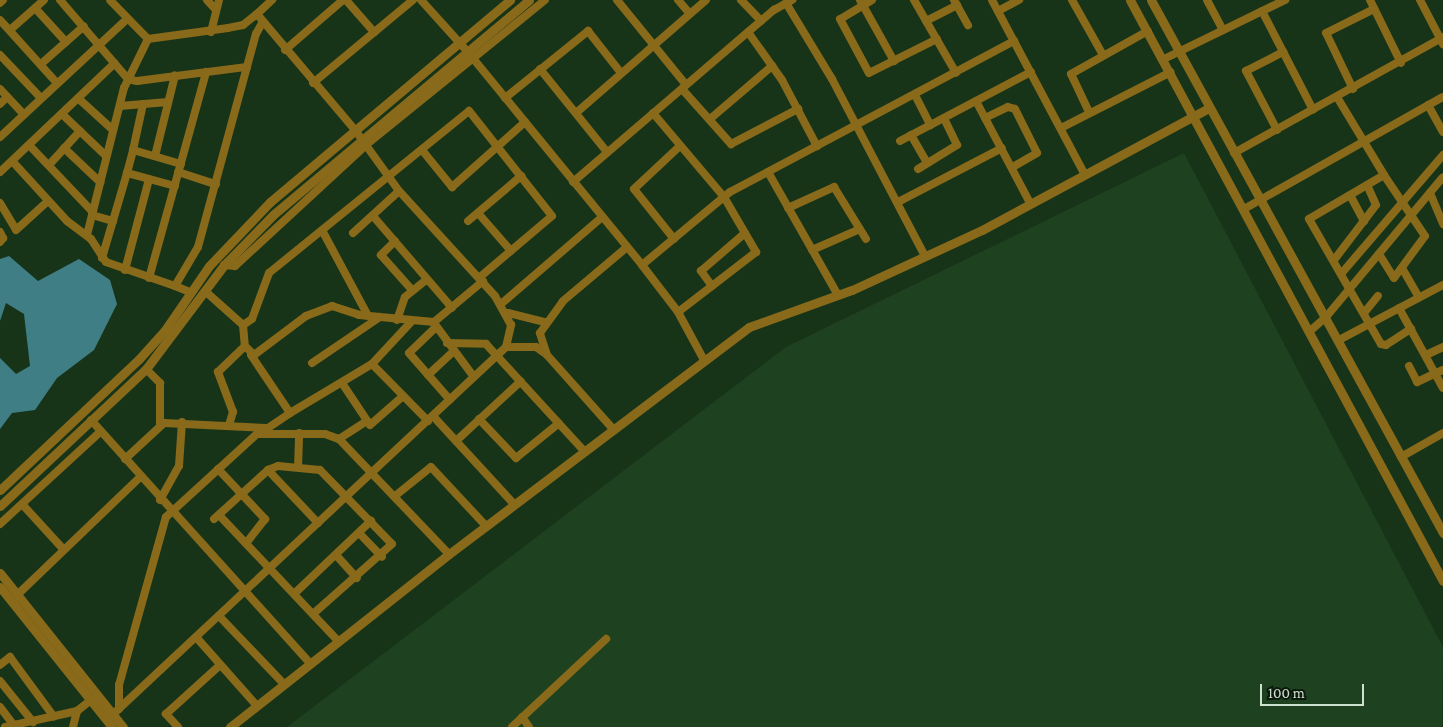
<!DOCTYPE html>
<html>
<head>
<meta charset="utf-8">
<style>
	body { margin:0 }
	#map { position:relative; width:1443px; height:727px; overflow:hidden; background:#173418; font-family:"Crimson Pro",serif }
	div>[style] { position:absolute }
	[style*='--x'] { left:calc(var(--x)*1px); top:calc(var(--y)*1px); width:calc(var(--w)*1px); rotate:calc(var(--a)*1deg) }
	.built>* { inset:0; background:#1e4120 }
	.water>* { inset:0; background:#407e85 }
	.minor>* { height:8px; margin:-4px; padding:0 4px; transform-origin:4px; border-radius:4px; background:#89691a }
	.tertiary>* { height:9px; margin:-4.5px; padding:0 4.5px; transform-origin:4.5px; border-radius:4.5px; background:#89691a }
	span { translate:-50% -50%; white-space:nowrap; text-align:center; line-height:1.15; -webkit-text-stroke:5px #0b180c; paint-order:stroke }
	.scale { position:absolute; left:1260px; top:684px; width:104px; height:22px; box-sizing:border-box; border:2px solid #cee0ce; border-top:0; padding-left:6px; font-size:15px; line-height:18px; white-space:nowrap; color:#cee0ce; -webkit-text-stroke:4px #0b180c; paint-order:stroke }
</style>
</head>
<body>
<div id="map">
	<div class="built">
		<div style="clip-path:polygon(1184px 153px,1443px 647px,1442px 727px,287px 727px,786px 347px)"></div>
	</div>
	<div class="water">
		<div style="clip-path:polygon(9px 256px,38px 281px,79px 259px,110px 280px,117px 304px,94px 350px,57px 378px,35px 410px,12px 413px,0 429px,0 358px,16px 374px,30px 366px,24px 314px,6px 303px,0 321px,0 259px)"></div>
	</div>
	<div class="minor">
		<div style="--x:60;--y:0;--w:104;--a:49.3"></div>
		<div style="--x:128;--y:79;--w:9;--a:13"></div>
		<div style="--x:137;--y:81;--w:111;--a:-7.3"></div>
		<div style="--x:207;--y:0;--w:13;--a:48"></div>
		<div style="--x:346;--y:0;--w:43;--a:48.8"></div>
		<div style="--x:421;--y:0;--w:69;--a:48"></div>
		<div style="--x:467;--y:51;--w:276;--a:50.7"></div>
		<div style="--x:642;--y:265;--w:59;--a:52.5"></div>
		<div style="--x:678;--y:312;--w:55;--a:61.6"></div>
		<div style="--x:617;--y:0;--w:109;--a:50.9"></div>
		<div style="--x:678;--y:0;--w:18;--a:49"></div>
		<div style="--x:741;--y:0;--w:29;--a:46"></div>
		<div style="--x:860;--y:0;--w:70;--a:60.9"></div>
		<div style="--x:872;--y:0;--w:37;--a:149"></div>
		<div style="--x:840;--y:19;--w:61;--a:61.8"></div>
		<div style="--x:869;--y:73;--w:76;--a:-26.6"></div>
		<div style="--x:914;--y:0;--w:84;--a:60.1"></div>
		<div style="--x:954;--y:0;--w:29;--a:61"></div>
		<div style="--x:992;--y:0;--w:198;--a:62"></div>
		<div style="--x:1072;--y:0;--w:63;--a:60.6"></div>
		<div style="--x:1207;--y:0;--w:34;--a:62"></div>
		<div style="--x:1370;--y:0;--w:70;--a:63.8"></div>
		<div style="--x:1420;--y:0;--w:50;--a:62.4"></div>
		<div style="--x:0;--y:3;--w:4;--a:-45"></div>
		<div style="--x:786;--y:3;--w:89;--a:58.8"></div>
		<div style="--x:832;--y:79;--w:200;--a:62.3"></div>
		<div style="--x:35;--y:8;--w:46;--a:47.6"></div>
		<div style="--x:998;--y:11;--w:24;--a:-28"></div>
		<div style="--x:1262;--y:11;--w:111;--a:62.7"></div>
		<div style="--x:257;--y:14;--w:21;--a:-43"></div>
		<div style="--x:0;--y:20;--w:85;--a:47.9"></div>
		<div style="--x:926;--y:21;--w:35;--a:-27"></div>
		<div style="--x:10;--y:30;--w:45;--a:-41.4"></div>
		<div style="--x:211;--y:32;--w:33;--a:-76"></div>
		<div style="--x:748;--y:32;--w:59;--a:54.7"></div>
		<div style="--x:782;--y:80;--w:75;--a:62.1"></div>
		<div style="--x:285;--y:50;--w:77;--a:-40.8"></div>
		<div style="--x:0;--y:55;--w:59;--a:46.4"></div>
		<div style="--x:1164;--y:59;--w:135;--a:-26"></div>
		<div style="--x:41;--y:64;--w:57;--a:-41.5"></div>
		<div style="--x:540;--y:69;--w:107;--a:51.1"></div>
		<div style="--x:313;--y:83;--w:130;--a:-39.7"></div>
		<div style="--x:0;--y:89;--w:35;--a:47"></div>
		<div style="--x:682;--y:89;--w:74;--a:48.3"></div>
		<div style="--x:731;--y:144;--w:76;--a:-27.6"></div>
		<div style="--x:1353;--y:89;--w:62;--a:-115.7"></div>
		<div style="--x:1326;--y:33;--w:54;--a:-26.6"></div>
		<div style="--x:915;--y:95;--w:34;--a:63"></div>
		<div style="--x:1337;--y:97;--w:91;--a:58.9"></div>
		<div style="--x:505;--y:98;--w:107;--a:-38.9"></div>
		<div style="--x:588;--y:31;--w:53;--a:51.8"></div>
		<div style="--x:79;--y:99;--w:46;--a:42.4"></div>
		<div style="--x:976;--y:101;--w:115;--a:62.1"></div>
		<div style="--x:0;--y:104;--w:10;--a:-45"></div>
		<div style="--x:1428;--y:105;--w:31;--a:61"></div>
		<div style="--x:120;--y:106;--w:48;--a:-4.8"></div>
		<div style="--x:1089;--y:112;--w:42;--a:-115.3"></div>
		<div style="--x:1071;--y:74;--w:88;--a:-29.2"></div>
		<div style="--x:576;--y:113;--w:172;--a:-41"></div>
		<div style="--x:653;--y:113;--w:110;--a:49.8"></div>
		<div style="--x:724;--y:197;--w:64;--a:59.8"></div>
		<div style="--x:756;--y:252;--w:98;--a:142.4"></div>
		<div style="--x:63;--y:115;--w:59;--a:43.6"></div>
		<div style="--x:985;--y:118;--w:25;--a:-26"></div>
		<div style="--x:1008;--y:107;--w:7;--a:16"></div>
		<div style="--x:1015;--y:109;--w:49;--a:63.4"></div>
		<div style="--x:1037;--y:153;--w:28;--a:150"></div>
		<div style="--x:710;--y:119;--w:82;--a:-40.5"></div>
		<div style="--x:1061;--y:128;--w:123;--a:-27"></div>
		<div style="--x:1277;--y:130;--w:67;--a:-117.7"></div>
		<div style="--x:1246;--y:71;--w:42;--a:-27.2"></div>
		<div style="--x:911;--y:135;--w:32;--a:60"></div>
		<div style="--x:0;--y:137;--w:173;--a:-42.9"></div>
		<div style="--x:900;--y:141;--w:148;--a:-27.8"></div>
		<div style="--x:30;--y:146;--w:90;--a:46.4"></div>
		<div style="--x:64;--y:148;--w:50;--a:43.4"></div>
		<div style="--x:133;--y:150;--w:47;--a:-77.7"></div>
		<div style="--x:422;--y:150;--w:48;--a:51"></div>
		<div style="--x:452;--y:187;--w:98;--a:-41.7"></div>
		<div style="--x:1234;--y:153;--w:239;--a:-29"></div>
		<div style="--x:155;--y:156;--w:83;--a:-76.1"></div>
		<div style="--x:13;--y:162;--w:80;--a:47.5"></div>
		<div style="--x:67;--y:221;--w:30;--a:37"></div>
		<div style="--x:91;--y:239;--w:27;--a:57"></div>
		<div style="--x:106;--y:262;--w:73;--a:19.2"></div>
		<div style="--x:175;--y:286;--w:45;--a:-59.5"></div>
		<div style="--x:198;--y:247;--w:221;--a:-74.8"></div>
		<div style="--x:256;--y:34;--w:13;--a:-61"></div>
		<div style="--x:49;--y:165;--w:46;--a:-47.6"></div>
		<div style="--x:918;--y:169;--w:46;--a:-31.6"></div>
		<div style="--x:957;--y:145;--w:30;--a:-116"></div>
		<div style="--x:0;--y:172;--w:158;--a:-43.5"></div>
		<div style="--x:178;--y:172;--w:40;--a:18"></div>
		<div style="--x:768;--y:172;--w:142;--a:60.4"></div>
		<div style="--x:573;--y:182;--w:265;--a:-40.6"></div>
		<div style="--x:774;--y:10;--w:21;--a:-29"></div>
		<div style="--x:175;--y:186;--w:50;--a:-164.8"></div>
		<div style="--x:127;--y:173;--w:24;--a:-75"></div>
		<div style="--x:133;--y:150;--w:50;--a:16.3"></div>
		<div style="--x:1430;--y:193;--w:34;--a:67"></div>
		<div style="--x:1350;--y:195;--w:30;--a:62"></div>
		<div style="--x:898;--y:202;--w:117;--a:-27.4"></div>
		<div style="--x:0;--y:203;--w:31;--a:59"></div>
		<div style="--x:16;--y:230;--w:43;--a:-42.2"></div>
		<div style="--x:788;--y:208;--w:51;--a:-24.5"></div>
		<div style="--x:834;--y:187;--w:61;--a:58.4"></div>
		<div style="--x:1244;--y:209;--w:228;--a:-29.4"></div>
		<div style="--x:478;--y:213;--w:50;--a:49"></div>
		<div style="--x:92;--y:215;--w:22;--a:16"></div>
		<div style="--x:373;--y:216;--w:121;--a:49.3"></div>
		<div style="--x:468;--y:221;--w:70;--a:-40.3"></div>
		<div style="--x:0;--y:232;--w:7;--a:63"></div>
		<div style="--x:3;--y:238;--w:5;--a:127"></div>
		<div style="--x:323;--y:232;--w:95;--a:61.8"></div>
		<div style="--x:353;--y:233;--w:62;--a:-42.4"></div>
		<div style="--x:87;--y:235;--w:152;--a:-75.9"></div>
		<div style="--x:124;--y:88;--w:55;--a:-63.9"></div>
		<div style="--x:674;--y:239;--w:64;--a:-128.7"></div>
		<div style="--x:634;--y:189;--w:63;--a:-43.1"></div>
		<div style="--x:395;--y:241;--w:20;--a:135"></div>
		<div style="--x:381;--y:255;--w:47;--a:48.5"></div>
		<div style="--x:812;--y:250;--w:52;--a:-23.6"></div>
		<div style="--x:1379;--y:254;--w:28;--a:58"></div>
		<div style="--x:1394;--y:278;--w:52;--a:-53.6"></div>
		<div style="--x:1425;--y:236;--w:73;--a:-123.9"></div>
		<div style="--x:1384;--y:175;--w:87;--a:149.6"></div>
		<div style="--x:1309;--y:219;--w:144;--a:60.1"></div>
		<div style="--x:1381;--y:344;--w:5;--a:11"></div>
		<div style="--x:1386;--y:345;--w:30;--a:-33"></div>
		<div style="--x:102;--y:258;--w:89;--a:-73.6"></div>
		<div style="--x:1334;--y:260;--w:69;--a:-52.6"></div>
		<div style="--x:1376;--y:205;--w:22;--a:-114"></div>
		<div style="--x:224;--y:265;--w:11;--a:5"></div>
		<div style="--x:235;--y:266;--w:178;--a:-42.7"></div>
		<div style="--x:366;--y:145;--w:230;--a:-39"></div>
		<div style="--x:642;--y:265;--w:114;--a:-39.7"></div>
		<div style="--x:730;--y:192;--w:322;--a:-28"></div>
		<div style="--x:1402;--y:268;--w:34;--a:60"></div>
		<div style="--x:125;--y:270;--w:94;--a:-75.2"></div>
		<div style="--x:1341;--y:274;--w:157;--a:-49.4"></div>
		<div style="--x:480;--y:277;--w:94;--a:-40.3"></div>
		<div style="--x:552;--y:216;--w:134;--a:-128.3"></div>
		<div style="--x:469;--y:111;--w:257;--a:141"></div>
		<div style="--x:269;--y:273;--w:49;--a:110.3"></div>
		<div style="--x:252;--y:319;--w:11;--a:146"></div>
		<div style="--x:243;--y:325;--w:21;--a:85"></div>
		<div style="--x:245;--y:346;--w:13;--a:45"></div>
		<div style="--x:254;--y:355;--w:65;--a:-36.9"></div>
		<div style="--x:306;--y:316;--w:28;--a:-21"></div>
		<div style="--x:332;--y:306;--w:28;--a:18"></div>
		<div style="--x:359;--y:315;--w:75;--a:5.3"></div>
		<div style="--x:434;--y:322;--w:64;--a:-39.9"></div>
		<div style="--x:149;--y:278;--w:214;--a:-74.5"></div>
		<div style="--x:175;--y:286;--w:16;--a:22"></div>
		<div style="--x:712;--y:286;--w:19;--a:-126"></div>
		<div style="--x:701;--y:271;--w:58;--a:-40.8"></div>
		<div style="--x:205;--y:291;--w:51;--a:41.8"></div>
		<div style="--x:501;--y:304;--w:133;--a:-40.7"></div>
		<div style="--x:1399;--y:308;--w:91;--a:61.2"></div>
		<div style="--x:508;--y:313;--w:38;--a:14"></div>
		<div style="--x:1364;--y:313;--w:22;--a:-51"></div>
		<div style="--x:397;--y:320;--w:24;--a:-71"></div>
		<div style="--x:405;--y:297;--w:28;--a:-39"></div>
		<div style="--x:434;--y:323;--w:67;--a:53.5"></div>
		<div style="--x:436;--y:327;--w:37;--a:136"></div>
		<div style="--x:409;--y:353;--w:62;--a:48.9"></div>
		<div style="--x:1310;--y:331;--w:21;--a:-41"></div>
		<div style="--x:1326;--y:317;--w:182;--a:-50.1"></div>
		<div style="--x:1339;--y:340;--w:118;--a:-27.9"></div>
		<div style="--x:447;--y:343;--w:39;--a:1"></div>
		<div style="--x:486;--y:344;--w:145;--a:47.5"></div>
		<div style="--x:506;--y:347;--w:30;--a:0"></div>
		<div style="--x:536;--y:347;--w:12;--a:35"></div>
		<div style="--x:251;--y:355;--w:70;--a:56.1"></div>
		<div style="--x:290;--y:413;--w:96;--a:-30.9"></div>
		<div style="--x:372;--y:364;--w:80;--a:45.5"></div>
		<div style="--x:1426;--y:355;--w:19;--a:-25"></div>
		<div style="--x:312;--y:363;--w:82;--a:-34.1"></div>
		<div style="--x:372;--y:364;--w:59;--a:-47.1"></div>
		<div style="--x:1409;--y:366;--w:18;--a:63"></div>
		<div style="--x:1417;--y:382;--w:29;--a:-25"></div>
		<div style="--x:146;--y:369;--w:20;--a:45"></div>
		<div style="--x:160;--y:383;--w:41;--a:90"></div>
		<div style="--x:428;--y:375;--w:34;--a:-43"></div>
		<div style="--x:342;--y:383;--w:50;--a:56.3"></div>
		<div style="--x:370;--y:425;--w:44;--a:-41.3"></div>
		<div style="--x:433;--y:416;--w:120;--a:47.4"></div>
		<div style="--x:479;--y:419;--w:54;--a:46.5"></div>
		<div style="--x:516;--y:458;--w:55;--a:-39.1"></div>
		<div style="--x:91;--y:420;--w:327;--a:48"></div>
		<div style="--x:229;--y:425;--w:14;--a:-73"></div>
		<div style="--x:233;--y:412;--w:43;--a:-110.6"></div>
		<div style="--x:218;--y:372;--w:37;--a:-44"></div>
		<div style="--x:613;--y:429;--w:99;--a:-131.7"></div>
		<div style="--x:547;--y:355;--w:23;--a:-108"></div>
		<div style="--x:540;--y:333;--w:39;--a:-54"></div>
		<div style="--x:563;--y:301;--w:82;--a:-40.1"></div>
		<div style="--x:265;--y:430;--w:30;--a:-34"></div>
		<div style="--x:339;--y:439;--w:31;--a:-33"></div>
		<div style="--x:456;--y:441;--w:88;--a:-42.7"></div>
		<div style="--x:1401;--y:457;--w:48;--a:-29.7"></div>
		<div style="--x:125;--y:459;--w:53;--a:-42.7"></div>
		<div style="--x:164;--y:423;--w:103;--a:2.8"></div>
		<div style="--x:298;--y:467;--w:34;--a:-88"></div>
		<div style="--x:218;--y:469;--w:69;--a:46.8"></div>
		<div style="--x:265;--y:519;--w:31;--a:128"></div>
		<div style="--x:268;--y:470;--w:11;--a:-22"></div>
		<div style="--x:278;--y:466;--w:42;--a:5.4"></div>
		<div style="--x:320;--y:470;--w:103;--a:45.8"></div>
		<div style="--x:392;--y:544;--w:104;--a:138.5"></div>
		<div style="--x:395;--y:496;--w:46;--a:-38.9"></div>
		<div style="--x:431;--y:467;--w:81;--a:47"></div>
		<div style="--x:160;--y:500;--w:39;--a:-61"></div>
		<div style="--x:179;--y:466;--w:44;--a:-86.1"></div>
		<div style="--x:22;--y:504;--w:62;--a:47.6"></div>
		<div style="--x:219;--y:515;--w:173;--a:46.6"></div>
		<div style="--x:214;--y:519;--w:73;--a:-42.2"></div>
		<div style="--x:268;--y:470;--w:73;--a:46.7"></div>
		<div style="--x:0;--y:524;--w:137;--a:-42.6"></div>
		<div style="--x:359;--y:533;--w:33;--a:46"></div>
		<div style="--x:336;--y:555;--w:31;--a:48"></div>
		<div style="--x:295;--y:593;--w:105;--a:-43.5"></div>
		<div style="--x:14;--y:598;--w:175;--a:-43.8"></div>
		<div style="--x:219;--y:616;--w:94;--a:46.3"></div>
		<div style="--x:196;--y:637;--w:92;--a:48.5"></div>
		<div style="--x:0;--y:665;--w:13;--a:-39"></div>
		<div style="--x:10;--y:657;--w:74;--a:53.7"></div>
		<div style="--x:0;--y:681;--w:53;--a:51.2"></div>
		<div style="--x:0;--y:707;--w:25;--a:53"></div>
		<div style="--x:119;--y:709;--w:24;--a:-90"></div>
		<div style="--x:119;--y:685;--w:174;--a:-74.4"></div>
		<div style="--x:166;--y:517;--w:123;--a:-42.4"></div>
		<div style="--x:257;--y:434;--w:68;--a:0"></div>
		<div style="--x:325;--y:434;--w:15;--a:20"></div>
		<div style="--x:339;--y:439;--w:159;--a:46.3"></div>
		<div style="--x:522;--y:717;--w:12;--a:55"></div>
		<div style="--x:109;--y:718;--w:543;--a:-43.06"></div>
		<div style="--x:506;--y:347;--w:23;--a:-77"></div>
		<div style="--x:511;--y:325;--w:33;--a:-119"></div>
		<div style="--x:495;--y:296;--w:142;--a:-132.4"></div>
		<div style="--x:399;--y:191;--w:75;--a:-125.8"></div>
		<div style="--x:355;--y:130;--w:152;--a:-130.2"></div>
		<div style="--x:257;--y:14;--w:18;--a:142"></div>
		<div style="--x:243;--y:25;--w:15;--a:169"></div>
		<div style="--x:228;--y:28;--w:81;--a:172.2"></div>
		<div style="--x:148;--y:39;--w:54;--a:-134.3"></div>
		<div style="--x:5;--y:727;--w:74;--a:-12.5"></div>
		<div style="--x:77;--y:711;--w:16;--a:-38"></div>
		<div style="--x:73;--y:727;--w:16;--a:-76"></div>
		<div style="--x:178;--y:727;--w:18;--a:-133"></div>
		<div style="--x:166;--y:714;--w:73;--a:-42.2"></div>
		<div style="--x:512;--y:727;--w:129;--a:-43.1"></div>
	</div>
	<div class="tertiary">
		<div style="--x:1130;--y:0;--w:660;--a:61.69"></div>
		<div style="--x:1151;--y:0;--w:608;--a:61.28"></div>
		<div style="--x:0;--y:490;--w:191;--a:-43.3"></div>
		<div style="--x:139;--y:359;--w:39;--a:-48"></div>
		<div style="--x:165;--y:330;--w:78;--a:-55.5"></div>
		<div style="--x:209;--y:266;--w:88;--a:-46.4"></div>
		<div style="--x:270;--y:202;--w:314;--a:-40.1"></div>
		<div style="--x:0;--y:506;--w:200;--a:-43.2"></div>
		<div style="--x:146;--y:369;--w:130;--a:-53.1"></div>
		<div style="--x:224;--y:265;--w:71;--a:-45.6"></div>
		<div style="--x:274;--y:214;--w:333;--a:-40"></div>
		<div style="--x:0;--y:573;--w:197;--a:51.4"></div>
		<div style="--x:0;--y:587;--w:179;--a:51.3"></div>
		<div style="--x:230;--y:727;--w:279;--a:-38.3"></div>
		<div style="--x:449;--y:554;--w:376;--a:-37.1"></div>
		<div style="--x:749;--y:327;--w:109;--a:-19.8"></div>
		<div style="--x:852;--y:290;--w:143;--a:-24.8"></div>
		<div style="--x:982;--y:230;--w:258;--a:-28.3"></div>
	</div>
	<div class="scale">100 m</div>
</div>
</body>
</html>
